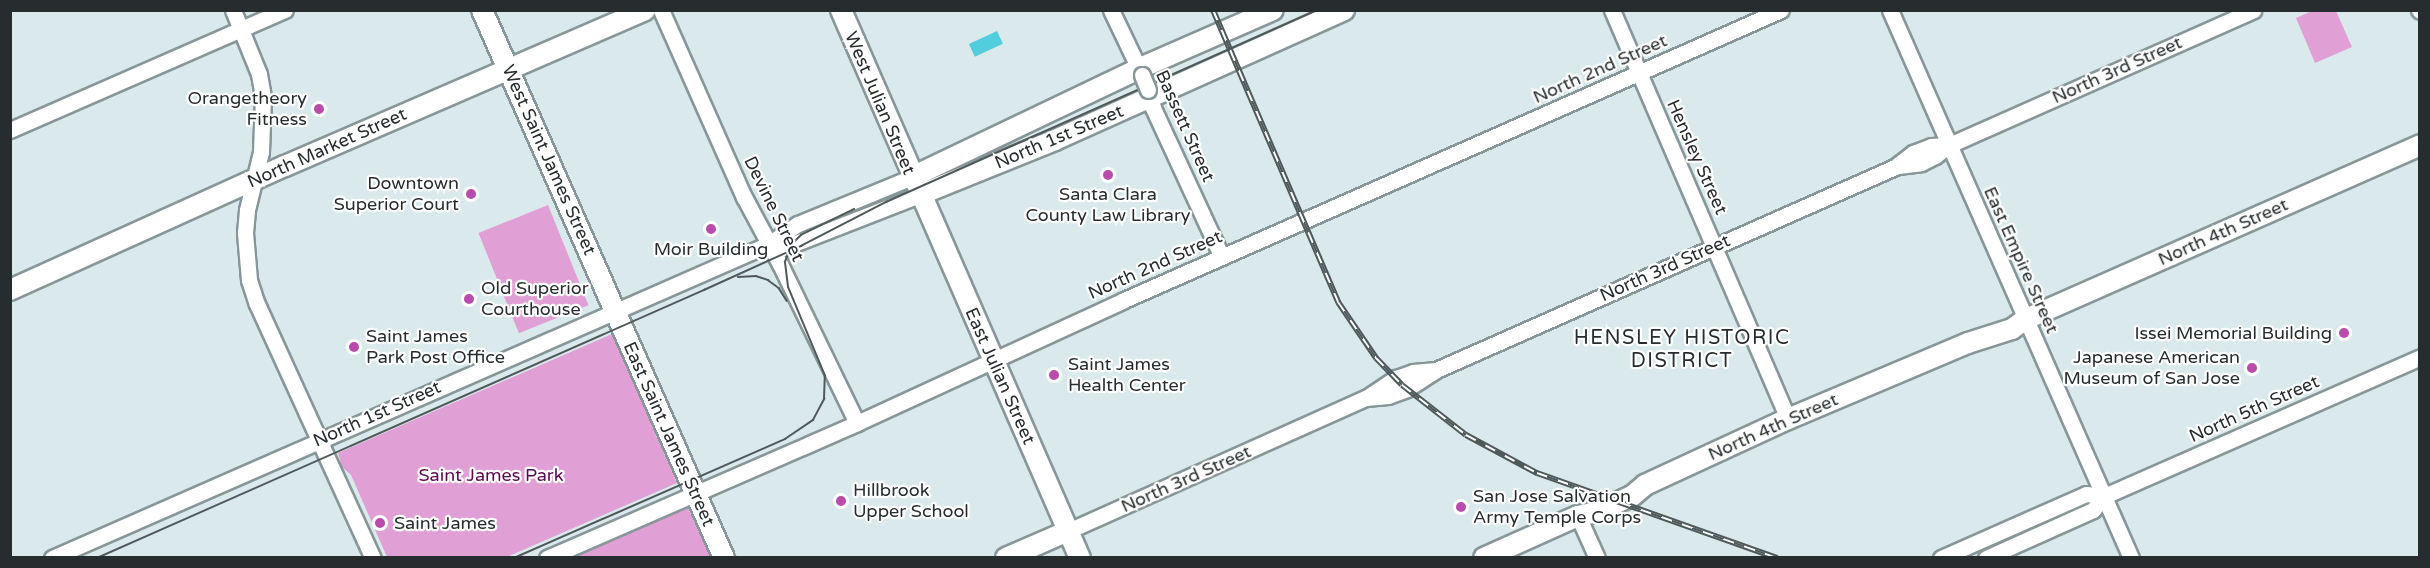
<!DOCTYPE html>
<html>
<head>
<meta charset="utf-8">
<style>
	body { margin:0 }
	#map { position:relative; width:2430px; height:568px; overflow:hidden; background:#daeaec; font-family:"Varela Round",sans-serif }
	div>[style] { position:absolute }
	[style*='--x'] { left:calc(var(--x)*1px); top:calc(var(--y)*1px); width:calc(var(--w)*1px); rotate:calc(var(--a)*1deg) }
	.green>* { inset:0; background:#e1a0d5; transform-origin:0 0 }
	.water>* { inset:0; background:#51cdde; transform-origin:0 0 }
	.roads { filter:drop-shadow(2px 0 #879698) drop-shadow(-2px 0 #879698) drop-shadow(0 2px #879698) drop-shadow(0 -2px #879698) }
	.minor>* { height:15px; margin:-7.5px; padding:0 7.5px; transform-origin:7.5px; border-radius:7.5px; background:#fff }
	.major>* { height:20px; margin:-10px; padding:0 10px; transform-origin:10px; border-radius:10px; background:#fff }
	.tram>* { height:1.5px; margin:-0.75px; padding:0 0.75px; transform-origin:0.75px; border-radius:0.75px; background:#50595a }
	.rail>* { height:6px; margin-top:-3px; transform-origin:0; background:repeating-linear-gradient(90deg,#fff 0 11px,#50595a 0 22px); box-sizing:border-box; border-block:2px solid #50595a }
	.bridges { filter:drop-shadow(2px 0 #879698) drop-shadow(-2px 0 #879698) drop-shadow(0 2px #879698) drop-shadow(0 -2px #879698) }
	.minor-bridge>* { height:15px; margin:-7.5px; padding:0 7.5px; transform-origin:7.5px; border-radius:7.5px; background:#fff }
	.dots>* { width:16px; height:16px; translate:-50% -50%; box-sizing:border-box; border:3px solid #fff; border-radius:50% }
	span { translate:-50% -50%; white-space:nowrap; text-align:center; line-height:1.15; -webkit-text-stroke:4.5px #fff; paint-order:stroke }
	.street-label { font-size:18px; color:#272d2e }
	.poi-label { font-size:18px; color:#272d2e }
	.right { translate:-100% -50%; text-align:right }
	.left { translate:0 -50%; text-align:left }
	.park-label { font-size:18px; color:#5b0753 }
	.neighbourhood-label { font-size:20px; color:#272d2e; letter-spacing:1.5px }
	.frame { position:absolute; inset:0; border:12px solid #272d2e; pointer-events:none }
</style>
</head>
<body>
<div id="map">
	<div class="green">
		<div style="clip-path:polygon(2312px 11px,2336px 11px,2352px 47px,2315px 63px,2296px 18px)"></div>
		<div style="left:548px;top:205px;width:108px;height:75px;rotate:68deg"></div>
		<div style="clip-path:polygon(612px 334px,677px 483px,507px 557px,387px 557px,351px 475px,342px 467px,338px 453px)"></div>
		<div style="clip-path:polygon(686px 504px,711px 557px,562px 558px)"></div>
	</div>
	<div class="water">
		<div style="left:997px;top:31px;width:14px;height:31px;rotate:65deg"></div>
	</div>
	<div class="roads">
		<div class="minor">
			<div style="--x:233;--y:10;--w:69;--a:67.9"></div>
			<div style="--x:259;--y:74;--w:23;--a:80"></div>
			<div style="--x:263;--y:97;--w:55;--a:92.1"></div>
			<div style="--x:261;--y:152;--w:60;--a:103.6"></div>
			<div style="--x:247;--y:210;--w:23;--a:95"></div>
			<div style="--x:245;--y:233;--w:47;--a:85.1"></div>
			<div style="--x:249;--y:280;--w:25;--a:72"></div>
			<div style="--x:257;--y:304;--w:279;--a:65.5"></div>
			<div style="--x:661;--y:10;--w:205;--a:66.1"></div>
			<div style="--x:744;--y:197;--w:76;--a:61.8"></div>
			<div style="--x:780;--y:264;--w:177;--a:64.2"></div>
			<div style="--x:1111;--y:10;--w:72;--a:64.5"></div>
			<div style="--x:1612;--y:10;--w:445;--a:66.7"></div>
			<div style="--x:1890;--y:10;--w:599;--a:66.26"></div>
			<div style="--x:2419;--y:10;--w:1;--a:45"></div>
			<div style="--x:1148;--y:90;--w:19;--a:74"></div>
			<div style="--x:1153;--y:108;--w:164;--a:65.2"></div>
			<div style="--x:10;--y:130;--w:300;--a:-23.6"></div>
			<div style="--x:1898;--y:166;--w:23;--a:-7"></div>
			<div style="--x:1921;--y:163;--w:16;--a:-27"></div>
			<div style="--x:1935;--y:156;--w:18;--a:-38"></div>
			<div style="--x:1949;--y:145;--w:333;--a:-23.9"></div>
			<div style="--x:769;--y:244;--w:14;--a:17"></div>
			<div style="--x:782;--y:248;--w:9;--a:-18"></div>
			<div style="--x:791;--y:245;--w:137;--a:-21.3"></div>
			<div style="--x:1366;--y:398;--w:22;--a:-5"></div>
			<div style="--x:1388;--y:396;--w:20;--a:-20"></div>
			<div style="--x:1407;--y:389;--w:35;--a:-33"></div>
			<div style="--x:1436;--y:370;--w:502;--a:-23.86"></div>
			<div style="--x:1895;--y:167;--w:23;--a:-38"></div>
			<div style="--x:1913;--y:153;--w:19;--a:-21"></div>
			<div style="--x:1931;--y:146;--w:18;--a:-3"></div>
			<div style="--x:1578;--y:516;--w:46;--a:65.7"></div>
			<div style="--x:1068;--y:531;--w:326;--a:-24.1"></div>
			<div style="--x:1366;--y:398;--w:36;--a:-34"></div>
			<div style="--x:1396;--y:378;--w:18;--a:-19"></div>
			<div style="--x:1413;--y:372;--w:23;--a:-5"></div>
			<div style="--x:52;--y:558;--w:783;--a:-23.65"></div>
			<div style="--x:769;--y:244;--w:35;--a:-35"></div>
			<div style="--x:798;--y:224;--w:123;--a:-22.4"></div>
			<div style="--x:547;--y:558;--w:338;--a:-23.5"></div>
			<div style="--x:857;--y:423;--w:294;--a:-24.7"></div>
			<div style="--x:1124;--y:300;--w:718;--a:-23.82"></div>
			<div style="--x:1941;--y:558;--w:158;--a:-23.8"></div>
			<div style="--x:2086;--y:494;--w:18;--a:6"></div>
			<div style="--x:1986;--y:558;--w:117;--a:-24.2"></div>
			<div style="--x:2093;--y:510;--w:18;--a:-52"></div>
			<div style="--x:2104;--y:496;--w:345;--a:-23.7"></div>
		</div>
		<div class="major">
			<div style="--x:482;--y:10;--w:599;--a:66.17"></div>
			<div style="--x:841;--y:10;--w:598;--a:66.44"></div>
			<div style="--x:912;--y:177;--w:250;--a:-25.5"></div>
			<div style="--x:1138;--y:69;--w:147;--a:-23.6"></div>
			<div style="--x:919;--y:195;--w:147;--a:-22"></div>
			<div style="--x:1055;--y:140;--w:317;--a:-24.2"></div>
			<div style="--x:10;--y:290;--w:302;--a:-24.3"></div>
			<div style="--x:285;--y:166;--w:392;--a:-23.4"></div>
			<div style="--x:1006;--y:558;--w:68;--a:-23.5"></div>
			<div style="--x:1484;--y:558;--w:103;--a:-24.1"></div>
			<div style="--x:1578;--y:516;--w:19;--a:-12"></div>
			<div style="--x:1597;--y:512;--w:38;--a:-25"></div>
			<div style="--x:1632;--y:496;--w:17;--a:-40"></div>
			<div style="--x:1645;--y:485;--w:157;--a:-24.8"></div>
			<div style="--x:1788;--y:419;--w:195;--a:-22.9"></div>
			<div style="--x:1968;--y:343;--w:46;--a:-17.7"></div>
			<div style="--x:2012;--y:329;--w:17;--a:-36"></div>
			<div style="--x:2026;--y:319;--w:431;--a:-23.8"></div>
		</div>
	</div>
	<div class="tram">
		<div style="--x:738;--y:277;--w:18;--a:-3"></div>
		<div style="--x:756;--y:276;--w:13;--a:18"></div>
		<div style="--x:768;--y:280;--w:14;--a:36"></div>
		<div style="--x:779;--y:288;--w:15;--a:58"></div>
		<div style="--x:97;--y:558;--w:664;--a:-23.82"></div>
		<div style="--x:704;--y:290;--w:107;--a:-24.4"></div>
		<div style="--x:801;--y:246;--w:96;--a:-27.4"></div>
		<div style="--x:886;--y:202;--w:473;--a:-24"></div>
		<div style="--x:514;--y:558;--w:296;--a:-23.7"></div>
		<div style="--x:785;--y:439;--w:34;--a:-34"></div>
		<div style="--x:813;--y:420;--w:24;--a:-62"></div>
		<div style="--x:824;--y:399;--w:23;--a:-88"></div>
		<div style="--x:825;--y:376;--w:96;--a:-112.6"></div>
		<div style="--x:788;--y:287;--w:25;--a:-97"></div>
		<div style="--x:785;--y:262;--w:18;--a:-71"></div>
		<div style="--x:791;--y:245;--w:14;--a:-45"></div>
		<div style="--x:801;--y:235;--w:59;--a:-26.1"></div>
	</div>
	<div class="rail">
		<div style="--x:1213;--y:10;--w:318;--a:66.8"></div>
		<div style="--x:1338;--y:302;--w:68;--a:55.8"></div>
		<div style="--x:1376;--y:358;--w:37;--a:46"></div>
		<div style="--x:1402;--y:385;--w:81;--a:38"></div>
		<div style="--x:1466;--y:435;--w:81;--a:28.2"></div>
		<div style="--x:1537;--y:473;--w:255;--a:19.5"></div>
	</div>
	<div class="bridges">
		<div class="minor-bridge">
			<div style="--x:1142;--y:75;--w:16;--a:68"></div>
		</div>
	</div>
	<div class="dots">
		<div style="left:319px;top:109px;background:#b94cab"></div>
		<div style="left:1108px;top:175px;background:#b94cab"></div>
		<div style="left:471px;top:194px;background:#b94cab"></div>
		<div style="left:711px;top:229px;background:#b94cab"></div>
		<div style="left:469px;top:299px;background:#b94cab"></div>
		<div style="left:2344px;top:333px;background:#b94cab"></div>
		<div style="left:354px;top:347px;background:#b94cab"></div>
		<div style="left:2252px;top:368px;background:#b94cab"></div>
		<div style="left:1054px;top:375px;background:#b94cab"></div>
		<div style="left:841px;top:501px;background:#b94cab"></div>
		<div style="left:1461px;top:507px;background:#b94cab"></div>
		<div style="left:380px;top:523px;background:#b94cab"></div>
	</div>
	<div class="street-label">
		<span style="left:1600px;top:69px;rotate:-24deg">North 2nd Street</span>
		<span style="left:2117px;top:70px;rotate:-24deg">North 3rd Street</span>
		<span style="left:880px;top:103px;rotate:67deg">West Julian Street</span>
		<span style="left:1185px;top:126px;rotate:66deg">Bassett Street</span>
		<span style="left:1059px;top:137px;rotate:-23deg">North 1st Street</span>
		<span style="left:327px;top:148px;rotate:-24deg">North Market Street</span>
		<span style="left:1697px;top:157px;rotate:66deg">Hensley Street</span>
		<span style="left:549px;top:160px;rotate:66deg">West Saint James Street</span>
		<span style="left:774px;top:209px;rotate:64deg">Devine Street</span>
		<span style="left:2223px;top:232px;rotate:-24deg">North 4th Street</span>
		<span style="left:2021px;top:260px;rotate:66deg">East Empire Street</span>
		<span style="left:1155px;top:265px;rotate:-24deg">North 2nd Street</span>
		<span style="left:1665px;top:268px;rotate:-24deg">North 3rd Street</span>
		<span style="left:1000px;top:376px;rotate:66deg">East Julian Street</span>
		<span style="left:2254px;top:409px;rotate:-24deg">North 5th Street</span>
		<span style="left:377px;top:414px;rotate:-24deg">North 1st Street</span>
		<span style="left:1773px;top:427px;rotate:-24deg">North 4th Street</span>
		<span style="left:669px;top:434px;rotate:66deg">East Saint James Street</span>
		<span style="left:1186px;top:479px;rotate:-24deg">North 3rd Street</span>
	</div>
	<div class="poi-label">
		<span class="right" style="left:307px;top:109px">Orangetheory<br>Fitness</span>
		<span class="right" style="left:459px;top:194px">Downtown<br>Superior Court</span>
		<span style="left:1108px;top:205px">Santa Clara<br>County Law Library</span>
		<span style="left:711px;top:249px">Moir Building</span>
		<span class="left" style="left:481px;top:299px">Old Superior<br>Courthouse</span>
		<span class="right" style="left:2332px;top:333px">Issei Memorial Building</span>
		<span class="left" style="left:366px;top:347px">Saint James<br>Park Post Office</span>
		<span class="right" style="left:2240px;top:368px">Japanese American<br>Museum of San Jose</span>
		<span class="left" style="left:1068px;top:375px">Saint James<br>Health Center</span>
		<span class="left" style="left:853px;top:501px">Hillbrook<br>Upper School</span>
		<span class="left" style="left:1473px;top:507px">San Jose Salvation<br>Army Temple Corps</span>
		<span class="left" style="left:394px;top:523px">Saint James</span>
	</div>
	<div class="park-label">
		<span style="left:491px;top:475px">Saint James Park</span>
	</div>
	<div class="neighbourhood-label">
		<span style="left:1682px;top:350px">HENSLEY HISTORIC<br>DISTRICT</span>
	</div>
	<div class="frame"></div>
</div>
</body>
</html>
